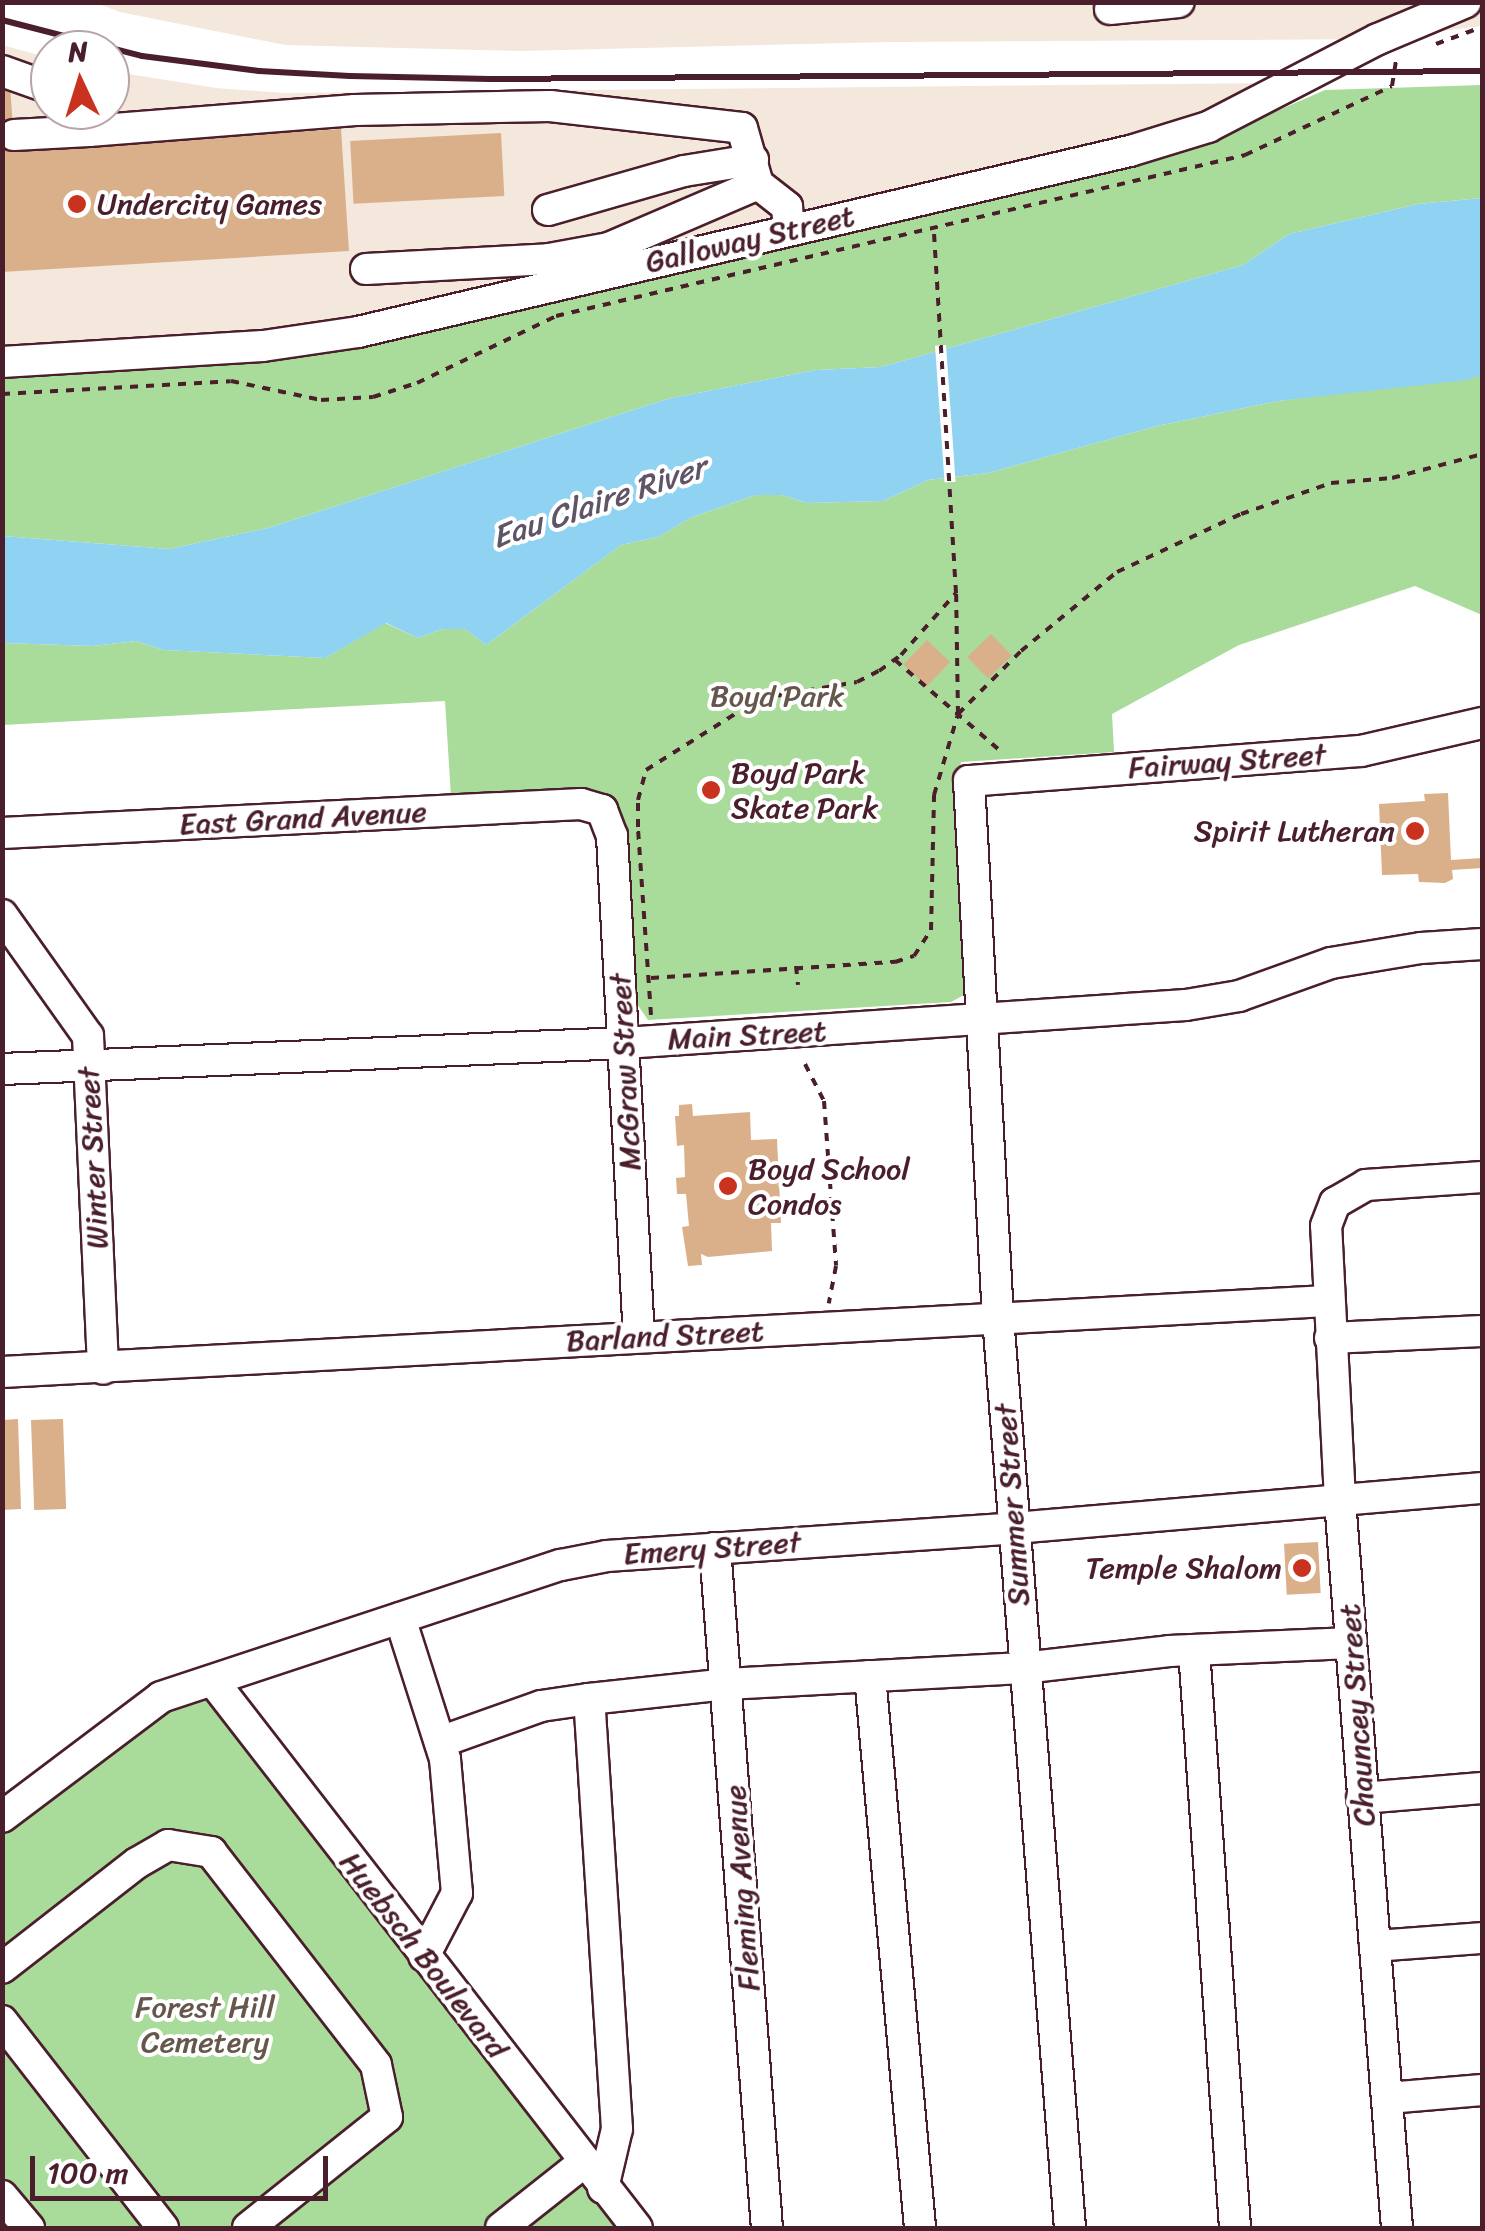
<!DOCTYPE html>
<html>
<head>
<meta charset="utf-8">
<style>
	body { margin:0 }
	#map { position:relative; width:1485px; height:2231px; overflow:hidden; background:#fff; font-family:Sriracha,sans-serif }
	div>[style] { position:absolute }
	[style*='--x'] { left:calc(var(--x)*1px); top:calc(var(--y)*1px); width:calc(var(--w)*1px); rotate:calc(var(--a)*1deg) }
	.built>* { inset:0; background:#f4e7dc }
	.green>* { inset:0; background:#a9db9b }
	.water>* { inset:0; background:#8fd2f1 }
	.pier>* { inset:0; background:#fff; transform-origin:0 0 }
	.building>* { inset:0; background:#dab08b; transform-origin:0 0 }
	.path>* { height:4px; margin-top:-2px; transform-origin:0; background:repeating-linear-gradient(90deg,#4a1f2b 0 8px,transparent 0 16px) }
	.roads { filter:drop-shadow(2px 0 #4a1f2b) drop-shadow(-2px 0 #4a1f2b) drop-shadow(0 2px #4a1f2b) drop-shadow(0 -2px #4a1f2b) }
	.minor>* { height:30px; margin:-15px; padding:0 15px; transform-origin:15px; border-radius:15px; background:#fff }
	.rail>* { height:6px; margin:-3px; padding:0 3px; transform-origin:3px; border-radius:3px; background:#4a1f2b }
	.dots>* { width:28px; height:28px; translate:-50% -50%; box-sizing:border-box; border:5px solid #fff; border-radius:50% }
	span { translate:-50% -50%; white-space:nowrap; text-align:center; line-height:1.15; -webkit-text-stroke:8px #fff; paint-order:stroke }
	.poi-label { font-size:30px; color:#4a1f2b }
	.left { translate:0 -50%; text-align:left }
	.right { translate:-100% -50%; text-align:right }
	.street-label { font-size:30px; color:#4a1f2b }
	.park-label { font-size:30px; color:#66574d }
	.water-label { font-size:32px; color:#5f5566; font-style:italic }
	.frame { position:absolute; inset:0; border:5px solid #4a1f2b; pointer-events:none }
	.north { position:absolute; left:30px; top:30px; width:100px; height:100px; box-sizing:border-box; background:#fff; border:2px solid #b7a5aa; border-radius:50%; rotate:356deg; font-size:28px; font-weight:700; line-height:40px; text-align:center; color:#4a1f2b }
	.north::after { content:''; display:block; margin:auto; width:35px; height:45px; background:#c8321e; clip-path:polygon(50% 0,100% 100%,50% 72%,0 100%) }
	.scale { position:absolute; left:30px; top:2156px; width:298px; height:45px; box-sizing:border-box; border:5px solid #4a1f2b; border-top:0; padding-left:12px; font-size:30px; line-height:35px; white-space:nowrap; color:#4a1f2b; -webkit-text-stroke:8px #fff; paint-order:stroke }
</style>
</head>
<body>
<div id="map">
	<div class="built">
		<div style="clip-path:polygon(1482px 2px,1482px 26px,1378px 39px,890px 42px,521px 51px,285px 45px,120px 12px,96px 3px)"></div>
		<div style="clip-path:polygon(2px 45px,50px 58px,50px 110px,110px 110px,110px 71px,216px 88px,284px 93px,1273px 83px,1138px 134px,320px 325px,3px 350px)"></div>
	</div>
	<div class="green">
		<div style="clip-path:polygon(1482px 85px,1482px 198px,1418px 204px,1289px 234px,1243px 265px,881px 367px,816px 370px,667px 399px,268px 528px,169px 549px,3px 536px,3px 378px,244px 363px,349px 347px,1070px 182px,1185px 151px,1325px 90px)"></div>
		<div style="clip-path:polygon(1482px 375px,1482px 615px,1415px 586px,1239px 645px,1112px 714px,1114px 752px,961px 762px,954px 806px,966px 980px,964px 995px,951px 1002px,648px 1020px,637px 1004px,625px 822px,616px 804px,591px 789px,451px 797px,445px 701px,3px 725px,3px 643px,93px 646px,136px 641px,164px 650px,325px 658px,385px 623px,418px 638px,442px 629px,465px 629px,486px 645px,621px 545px,658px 537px,692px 517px,756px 495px,782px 495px,807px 503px,883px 501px,928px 480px,988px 473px,1157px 426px,1278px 401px)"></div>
		<div style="clip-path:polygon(199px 1696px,211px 1703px,623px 2228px,3px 2228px,3px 1831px,165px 1706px)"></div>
	</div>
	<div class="water">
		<div style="clip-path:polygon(1482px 198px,1482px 375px,1467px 380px,1278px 401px,1157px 426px,988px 473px,928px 480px,883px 501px,807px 503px,782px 495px,756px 495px,692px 517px,658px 537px,621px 545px,486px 645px,465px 629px,442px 629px,418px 638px,386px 623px,325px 658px,164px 650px,136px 641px,93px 646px,3px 643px,3px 536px,169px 549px,268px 528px,667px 399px,816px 370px,881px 367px,1243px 265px,1289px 234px,1418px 204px)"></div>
	</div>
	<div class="pier">
		<div style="left:946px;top:345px;width:137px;height:11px;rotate:86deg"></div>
	</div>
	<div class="building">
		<div style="clip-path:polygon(2px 74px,9px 74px,15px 151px,341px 129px,349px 251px,2px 272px)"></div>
		<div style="left:501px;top:133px;width:63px;height:151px;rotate:87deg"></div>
		<div style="left:991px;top:634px;width:30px;height:33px;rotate:46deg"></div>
		<div style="left:927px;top:640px;width:32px;height:34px;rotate:44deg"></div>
		<div style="clip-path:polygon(1448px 793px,1451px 860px,1482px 858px,1482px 868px,1452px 870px,1453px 879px,1445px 883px,1419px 882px,1418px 874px,1382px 875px,1379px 804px,1425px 801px,1424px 794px)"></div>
		<div style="clip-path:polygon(692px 1104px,693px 1116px,750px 1112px,751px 1140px,777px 1139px,781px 1223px,771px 1223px,772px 1251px,708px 1257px,701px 1254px,702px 1265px,688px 1266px,682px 1227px,689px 1226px,686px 1194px,677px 1194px,676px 1178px,685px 1177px,684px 1145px,677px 1146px,675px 1116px,679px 1116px,679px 1105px)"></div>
		<div style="clip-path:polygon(18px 1419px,21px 1509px,2px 1510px,2px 1420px)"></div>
		<div style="left:63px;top:1419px;width:90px;height:32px;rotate:88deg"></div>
		<div style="left:1318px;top:1542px;width:51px;height:34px;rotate:87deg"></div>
	</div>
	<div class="path">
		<div style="--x:1436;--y:44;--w:49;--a:-20.3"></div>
		<div style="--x:2;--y:394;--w:229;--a:-3.2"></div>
		<div style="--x:231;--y:381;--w:92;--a:11.9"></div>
		<div style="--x:321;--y:400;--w:52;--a:-3.3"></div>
		<div style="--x:373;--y:397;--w:46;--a:-17.7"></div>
		<div style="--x:417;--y:383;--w:154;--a:-25.7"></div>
		<div style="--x:556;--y:316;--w:708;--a:-13.15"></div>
		<div style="--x:1245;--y:155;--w:162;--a:-25.1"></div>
		<div style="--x:1392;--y:86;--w:26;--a:-81"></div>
		<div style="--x:895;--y:660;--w:136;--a:40.8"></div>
		<div style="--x:958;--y:714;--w:89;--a:-45"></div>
		<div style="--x:1021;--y:651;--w:124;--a:-39.5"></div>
		<div style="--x:1117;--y:572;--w:137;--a:-25.1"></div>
		<div style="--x:1241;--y:514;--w:95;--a:-19"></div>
		<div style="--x:1331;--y:483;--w:61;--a:-4.7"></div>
		<div style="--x:1392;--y:478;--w:93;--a:-14.9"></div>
		<div style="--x:796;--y:966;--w:19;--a:84"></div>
		<div style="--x:651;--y:978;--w:245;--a:-3.8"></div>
		<div style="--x:895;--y:962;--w:20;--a:-18"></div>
		<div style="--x:914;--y:956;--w:31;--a:-57"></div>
		<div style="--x:931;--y:930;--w:135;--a:-88.7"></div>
		<div style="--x:934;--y:795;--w:84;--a:-73.5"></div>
		<div style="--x:958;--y:714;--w:121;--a:-90.9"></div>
		<div style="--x:956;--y:593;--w:363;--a:-93.5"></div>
		<div style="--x:651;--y:1015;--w:188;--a:-94"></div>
		<div style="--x:638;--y:827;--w:27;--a:-90"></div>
		<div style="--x:638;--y:800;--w:31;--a:-75"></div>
		<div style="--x:646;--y:770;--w:115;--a:-32.2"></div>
		<div style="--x:743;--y:709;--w:35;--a:-22"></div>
		<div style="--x:775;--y:696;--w:83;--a:-9.7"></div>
		<div style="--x:857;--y:682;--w:25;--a:-27"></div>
		<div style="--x:879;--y:671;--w:27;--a:-36"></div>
		<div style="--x:901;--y:655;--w:83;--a:-48.4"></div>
		<div style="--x:805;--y:1064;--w:42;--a:62.8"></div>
		<div style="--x:824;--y:1101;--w:165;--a:85.8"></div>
		<div style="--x:836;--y:1266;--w:38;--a:101"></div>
	</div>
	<div class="roads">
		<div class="minor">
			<div style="--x:1110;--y:9;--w:69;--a:-5.8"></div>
			<div style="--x:2;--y:71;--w:51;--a:19.5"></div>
			<div style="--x:70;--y:110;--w:28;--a:48"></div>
			<div style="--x:89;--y:131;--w:267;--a:-4.5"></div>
			<div style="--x:355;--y:110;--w:195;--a:-1.2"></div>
			<div style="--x:550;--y:106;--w:193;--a:6.5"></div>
			<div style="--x:742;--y:128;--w:58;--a:74.1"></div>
			<div style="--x:758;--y:184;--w:37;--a:38"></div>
			<div style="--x:787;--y:207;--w:23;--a:85"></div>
			<div style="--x:14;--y:135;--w:75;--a:-3.1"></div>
			<div style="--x:548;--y:210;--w:141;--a:-16"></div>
			<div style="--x:684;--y:171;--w:70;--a:-9.1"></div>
			<div style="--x:366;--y:269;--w:183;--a:-3.1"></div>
			<div style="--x:549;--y:259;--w:61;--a:-10.4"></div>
			<div style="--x:609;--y:248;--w:162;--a:-23.2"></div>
			<div style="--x:2;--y:362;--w:261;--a:-3.5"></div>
			<div style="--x:263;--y:346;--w:96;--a:-8.4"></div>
			<div style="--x:358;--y:332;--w:793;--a:-13.2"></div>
			<div style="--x:1130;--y:151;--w:82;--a:-17.1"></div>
			<div style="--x:1208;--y:127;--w:191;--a:-27.4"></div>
			<div style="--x:1378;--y:39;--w:95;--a:-22.8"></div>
			<div style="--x:2;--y:833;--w:580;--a:-2.87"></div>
			<div style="--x:581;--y:804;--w:22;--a:16"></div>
			<div style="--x:602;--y:810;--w:28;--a:69"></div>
			<div style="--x:612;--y:836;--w:502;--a:86.92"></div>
			<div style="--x:2;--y:915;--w:148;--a:54.6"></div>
			<div style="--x:88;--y:1036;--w:333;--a:87.4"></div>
			<div style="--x:2;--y:1069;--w:623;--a:-2.39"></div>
			<div style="--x:624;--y:1043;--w:563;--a:-3.87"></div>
			<div style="--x:1186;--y:1005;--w:54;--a:-9.6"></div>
			<div style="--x:1239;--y:996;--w:98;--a:-19.7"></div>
			<div style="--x:1331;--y:963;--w:91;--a:-9.5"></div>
			<div style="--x:1421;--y:948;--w:61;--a:-3.8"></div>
			<div style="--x:1330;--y:1338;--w:152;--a:-2.6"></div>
			<div style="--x:2;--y:1372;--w:1327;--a:-3.07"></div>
			<div style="--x:715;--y:1548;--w:682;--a:85.63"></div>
			<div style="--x:400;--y:1618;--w:148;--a:72.3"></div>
			<div style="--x:445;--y:1759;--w:135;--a:84.9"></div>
			<div style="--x:457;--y:1893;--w:71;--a:117.6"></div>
			<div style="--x:1194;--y:1650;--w:579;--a:85.94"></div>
			<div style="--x:870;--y:1676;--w:554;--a:84.82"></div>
			<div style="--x:213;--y:1681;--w:692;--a:52.22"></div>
			<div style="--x:440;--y:1742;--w:107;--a:-19.6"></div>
			<div style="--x:541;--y:1706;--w:49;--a:-8.3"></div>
			<div style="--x:1362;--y:1798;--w:120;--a:-4.8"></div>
			<div style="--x:2;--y:1817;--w:199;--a:-37"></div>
			<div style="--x:161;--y:1697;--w:421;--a:-18.3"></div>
			<div style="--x:561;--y:1565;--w:47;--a:-11.1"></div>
			<div style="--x:607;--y:1556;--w:409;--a:-3.9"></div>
			<div style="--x:1015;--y:1528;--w:469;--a:-4.9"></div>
			<div style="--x:1375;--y:1946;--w:107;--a:-4.3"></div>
			<div style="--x:2;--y:1968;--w:171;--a:-37.9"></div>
			<div style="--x:137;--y:1863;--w:36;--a:-30"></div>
			<div style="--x:168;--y:1845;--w:44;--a:9.2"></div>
			<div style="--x:211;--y:1852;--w:269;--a:52.2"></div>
			<div style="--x:376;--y:2065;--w:53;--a:78.1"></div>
			<div style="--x:387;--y:2117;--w:178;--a:141.4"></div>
			<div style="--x:2;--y:2021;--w:262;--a:52.1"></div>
			<div style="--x:1388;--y:2098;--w:94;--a:-4.9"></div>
			<div style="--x:603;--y:2188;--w:61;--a:-76.7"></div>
			<div style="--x:617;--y:2129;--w:431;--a:-93.7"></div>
			<div style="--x:589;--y:1699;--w:138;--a:-6.2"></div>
			<div style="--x:726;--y:1684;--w:297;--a:-3.1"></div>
			<div style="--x:1023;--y:1668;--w:147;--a:-6.6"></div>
			<div style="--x:1169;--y:1651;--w:182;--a:-2.5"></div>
			<div style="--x:2;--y:2196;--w:42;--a:49.8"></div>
			<div style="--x:501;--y:2228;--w:105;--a:-38.4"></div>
			<div style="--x:1070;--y:2228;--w:913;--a:-94.52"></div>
			<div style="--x:998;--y:1318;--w:538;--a:-93.09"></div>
			<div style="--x:969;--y:781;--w:393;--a:-4.4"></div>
			<div style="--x:1361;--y:751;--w:124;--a:-13"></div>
			<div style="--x:1397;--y:2228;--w:730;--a:-94.48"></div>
			<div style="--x:1340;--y:1500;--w:274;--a:-92.9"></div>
			<div style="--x:1326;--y:1226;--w:25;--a:-69"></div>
			<div style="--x:1335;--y:1203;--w:36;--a:-30"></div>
			<div style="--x:1366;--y:1185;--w:116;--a:-3.9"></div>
		</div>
	</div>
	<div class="rail">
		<div style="--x:2;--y:20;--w:145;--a:14.4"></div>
		<div style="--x:142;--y:56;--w:118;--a:7.3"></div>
		<div style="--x:259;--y:71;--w:91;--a:3.1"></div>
		<div style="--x:350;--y:76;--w:140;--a:1.2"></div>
		<div style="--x:490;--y:79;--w:992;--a:-0.46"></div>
	</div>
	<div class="dots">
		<div style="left:77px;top:204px;background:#c8321e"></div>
		<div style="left:711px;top:790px;background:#c8321e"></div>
		<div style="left:1415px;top:831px;background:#c8321e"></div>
		<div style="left:728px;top:1186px;background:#c8321e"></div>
		<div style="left:1302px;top:1568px;background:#c8321e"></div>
	</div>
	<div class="poi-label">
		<span class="left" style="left:97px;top:204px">Undercity Games</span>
		<span class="left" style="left:731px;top:790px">Boyd Park<br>Skate Park</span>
		<span class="right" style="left:1395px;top:831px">Spirit Lutheran</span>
		<span class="left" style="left:748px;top:1186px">Boyd School<br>Condos</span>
		<span class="right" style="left:1282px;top:1568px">Temple Shalom</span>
	</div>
	<div class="street-label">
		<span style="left:750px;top:239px;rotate:-13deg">Galloway Street</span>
		<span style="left:1227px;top:761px;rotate:-4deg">Fairway Street</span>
		<span style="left:303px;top:818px;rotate:-3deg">East Grand Avenue</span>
		<span style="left:747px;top:1035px;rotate:-3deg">Main Street</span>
		<span style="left:625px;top:1072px;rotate:-93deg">McGraw Street</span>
		<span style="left:93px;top:1158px;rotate:-93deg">Winter Street</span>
		<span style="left:665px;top:1336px;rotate:-3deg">Barland Street</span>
		<span style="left:1012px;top:1505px;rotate:-94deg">Summer Street</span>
		<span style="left:712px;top:1548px;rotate:-4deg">Emery Street</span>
		<span style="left:1357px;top:1715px;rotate:-94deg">Chauncey Street</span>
		<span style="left:742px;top:1888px;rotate:-94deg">Fleming Avenue</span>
		<span style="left:424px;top:1955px;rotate:52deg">Huebsch Boulevard</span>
	</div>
	<div class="park-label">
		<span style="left:777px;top:696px">Boyd Park</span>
		<span style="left:205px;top:2024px">Forest Hill<br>Cemetery</span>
	</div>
	<div class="water-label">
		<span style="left:599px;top:503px;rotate:-19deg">Eau Claire River</span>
	</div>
	<div class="frame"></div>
	<div class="north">N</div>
	<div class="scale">100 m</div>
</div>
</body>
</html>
